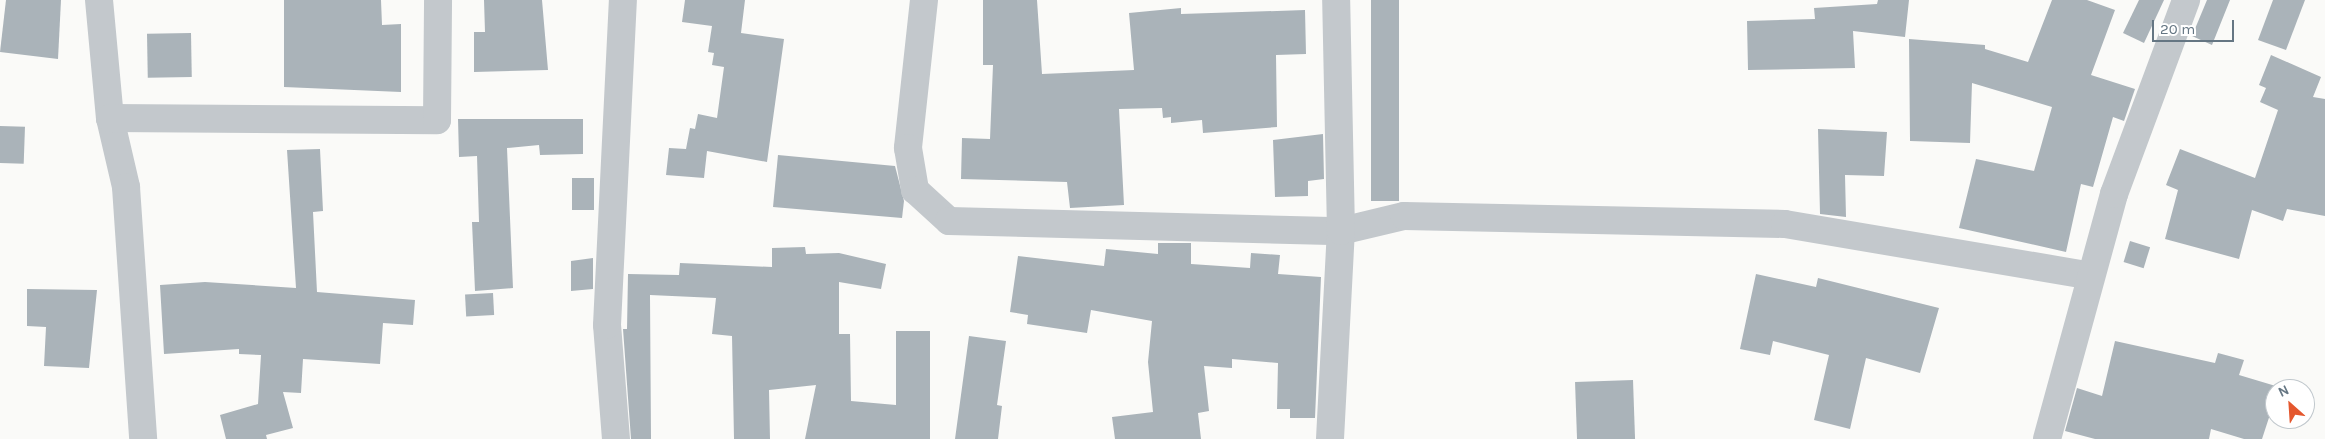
<!DOCTYPE html>
<html>
<head>
<meta charset="utf-8">
<style>
	body { margin:0 }
	#map { position:relative; width:2325px; height:439px; overflow:hidden; background:#fafaf8; font-family:Karla,sans-serif }
	div>[style] { position:absolute }
	[style*='--x'] { left:calc(var(--x)*1px); top:calc(var(--y)*1px); width:calc(var(--w)*1px); rotate:calc(var(--a)*1deg) }
	.building>* { inset:0; background:#aab3b9; transform-origin:0 0 }
	.minor>* { height:28px; margin:-14px; padding:0 14px; transform-origin:14px; border-radius:14px; background:#c3c8cc }
	span { translate:-50% -50%; white-space:nowrap; text-align:center; line-height:1.15; -webkit-text-stroke:5px #fff; paint-order:stroke }
	.north { position:absolute; left:2265px; top:379px; width:50px; height:50px; box-sizing:border-box; background:#fff; border:1px solid #c1c8cd; border-radius:50%; rotate:334deg; font-size:14px; font-weight:700; line-height:20px; text-align:center; color:#657683 }
	.north::after { content:''; display:block; margin:auto; width:18px; height:22px; background:#e4572e; clip-path:polygon(50% 0,100% 100%,50% 72%,0 100%) }
	.scale { position:absolute; left:2152px; top:20px; width:82px; height:22px; box-sizing:border-box; border:2px solid #657683; border-top:0; padding-left:6px; font-size:15px; line-height:18px; white-space:nowrap; color:#657683; -webkit-text-stroke:4px #fff; paint-order:stroke }
</style>
</head>
<body>
<div id="map">
	<div class="building">
		<div style="clip-path:polygon(6px 0,61px 0,58px 59px,0 52px)"></div>
		<div style="clip-path:polygon(284px 0,381px 0,382px 25px,401px 24px,401px 92px,284px 87px)"></div>
		<div style="clip-path:polygon(484px 0,542px 0,548px 70px,474px 72px,474px 32px,485px 32px)"></div>
		<div style="clip-path:polygon(685px 0,745px 0,741px 33px,784px 39px,767px 162px,707px 151px,704px 178px,666px 175px,669px 148px,686px 149px,690px 128px,695px 129px,698px 114px,717px 118px,724px 67px,712px 65px,714px 53px,708px 52px,712px 26px,682px 22px)"></div>
		<div style="clip-path:polygon(983px 0,1037px 0,1042px 74px,1134px 70px,1129px 13px,1181px 8px,1181px 14px,1305px 10px,1306px 54px,1276px 55px,1277px 127px,1203px 133px,1202px 120px,1171px 123px,1171px 117px,1163px 118px,1162px 108px,1119px 109px,1124px 205px,1070px 208px,1067px 182px,961px 179px,962px 138px,990px 139px,993px 65px,983px 65px)"></div>
		<div style="left:1371px;top:0;width:28px;height:201px"></div>
		<div style="clip-path:polygon(1878px 0,1909px 0,1905px 37px,1853px 31px,1855px 68px,1748px 70px,1747px 21px,1815px 19px,1814px 8px,1877px 4px)"></div>
		<div style="clip-path:polygon(2052px 0,2087px 0,2115px 10px,2091px 75px,2135px 89px,2124px 121px,2113px 117px,2093px 187px,2081px 184px,2066px 252px,1959px 228px,1976px 159px,2034px 171px,2052px 107px,1972px 83px,1970px 143px,1910px 141px,1909px 39px,1985px 45px,1985px 49px,2028px 62px)"></div>
		<div style="clip-path:polygon(2139px 0,2164px 0,2144px 43px,2123px 33px)"></div>
		<div style="clip-path:polygon(2207px 0,2230px 0,2212px 45px,2192px 36px)"></div>
		<div style="clip-path:polygon(2273px 0,2305px 0,2286px 50px,2258px 40px)"></div>
		<div style="left:191px;top:33px;width:44px;height:44px;rotate:89deg"></div>
		<div style="clip-path:polygon(2271px 55px,2321px 77px,2313px 97px,2325px 99px,2325px 216px,2287px 209px,2283px 221px,2252px 210px,2239px 259px,2165px 239px,2178px 190px,2166px 185px,2180px 149px,2255px 178px,2278px 110px,2260px 102px,2266px 88px,2259px 85px)"></div>
		<div style="clip-path:polygon(458px 119px,583px 119px,583px 154px,540px 155px,539px 145px,507px 148px,513px 288px,475px 291px,472px 222px,479px 222px,477px 156px,459px 157px)"></div>
		<div style="left:0;top:126px;width:25px;height:37px;rotate:2deg"></div>
		<div style="clip-path:polygon(1818px 129px,1887px 132px,1884px 176px,1845px 175px,1846px 217px,1820px 214px)"></div>
		<div style="clip-path:polygon(1323px 134px,1324px 179px,1308px 181px,1308px 196px,1275px 197px,1273px 140px)"></div>
		<div style="clip-path:polygon(320px 149px,323px 211px,313px 212px,317px 292px,415px 300px,413px 325px,383px 323px,380px 364px,303px 359px,301px 393px,283px 392px,293px 428px,266px 435px,267px 439px,226px 439px,220px 415px,258px 404px,261px 355px,239px 354px,239px 349px,164px 354px,160px 285px,205px 282px,296px 288px,287px 150px)"></div>
		<div style="clip-path:polygon(778px 155px,895px 166px,904px 201px,902px 218px,773px 207px)"></div>
		<div style="left:572px;top:178px;width:22px;height:32px"></div>
		<div style="left:2130px;top:241px;width:21px;height:22px;rotate:17deg"></div>
		<div style="clip-path:polygon(1158px 243px,1191px 243px,1191px 264px,1250px 268px,1251px 253px,1280px 255px,1278px 274px,1321px 277px,1315px 418px,1290px 418px,1290px 409px,1277px 409px,1278px 363px,1232px 359px,1232px 368px,1204px 366px,1209px 411px,1198px 413px,1201px 439px,1115px 439px,1112px 417px,1153px 412px,1148px 362px,1152px 321px,1091px 310px,1087px 333px,1027px 324px,1028px 315px,1010px 312px,1018px 256px,1104px 266px,1106px 249px,1158px 254px)"></div>
		<div style="clip-path:polygon(805px 247px,806px 254px,839px 253px,886px 264px,881px 289px,839px 282px,839px 334px,850px 334px,851px 401px,896px 405px,896px 331px,930px 331px,930px 439px,805px 439px,816px 385px,769px 390px,770px 439px,734px 439px,732px 336px,712px 334px,716px 298px,650px 295px,651px 439px,631px 439px,623px 329px,627px 329px,628px 274px,679px 275px,680px 263px,772px 267px,772px 248px)"></div>
		<div style="clip-path:polygon(593px 258px,593px 289px,571px 291px,571px 261px)"></div>
		<div style="clip-path:polygon(1756px 274px,1816px 287px,1818px 278px,1939px 308px,1920px 373px,1866px 358px,1850px 429px,1814px 420px,1829px 355px,1773px 341px,1770px 355px,1740px 349px)"></div>
		<div style="clip-path:polygon(27px 289px,97px 290px,89px 368px,44px 366px,46px 327px,27px 326px)"></div>
		<div style="left:493px;top:293px;width:22px;height:28px;rotate:87deg"></div>
		<div style="clip-path:polygon(969px 336px,1006px 341px,997px 405px,1002px 406px,998px 439px,955px 439px)"></div>
		<div style="clip-path:polygon(2115px 341px,2215px 363px,2218px 353px,2244px 360px,2239px 375px,2279px 387px,2262px 439px,2244px 439px,2211px 429px,2209px 439px,2095px 439px,2065px 431px,2077px 388px,2102px 396px)"></div>
		<div style="left:1633px;top:380px;width:59px;height:58px;rotate:88deg"></div>
	</div>
	<div class="minor">
		<div style="--x:99;--y:0;--w:119;--a:84.7"></div>
		<div style="--x:110;--y:118;--w:71;--a:76.9"></div>
		<div style="--x:126;--y:187;--w:253;--a:86.1"></div>
		<div style="--x:924;--y:0;--w:149;--a:96.2"></div>
		<div style="--x:908;--y:148;--w:43;--a:80.5"></div>
		<div style="--x:915;--y:190;--w:46;--a:42.4"></div>
		<div style="--x:949;--y:221;--w:392;--a:1.5"></div>
		<div style="--x:1341;--y:231;--w:65;--a:-13.4"></div>
		<div style="--x:1404;--y:216;--w:381;--a:1.2"></div>
		<div style="--x:1785;--y:224;--w:310;--a:9.6"></div>
		<div style="--x:110;--y:118;--w:327;--a:0.4"></div>
		<div style="--x:437;--y:120;--w:120;--a:-89.5"></div>
		<div style="--x:616;--y:439;--w:114;--a:-94.5"></div>
		<div style="--x:607;--y:325;--w:325;--a:-87.2"></div>
		<div style="--x:1330;--y:439;--w:208;--a:-87"></div>
		<div style="--x:1341;--y:231;--w:231;--a:-91.2"></div>
		<div style="--x:2047;--y:439;--w:254;--a:-74.7"></div>
		<div style="--x:2114;--y:194;--w:207;--a:-69.6"></div>
	</div>
	<div class="north">N</div>
	<div class="scale">20 m</div>
</div>
</body>
</html>
